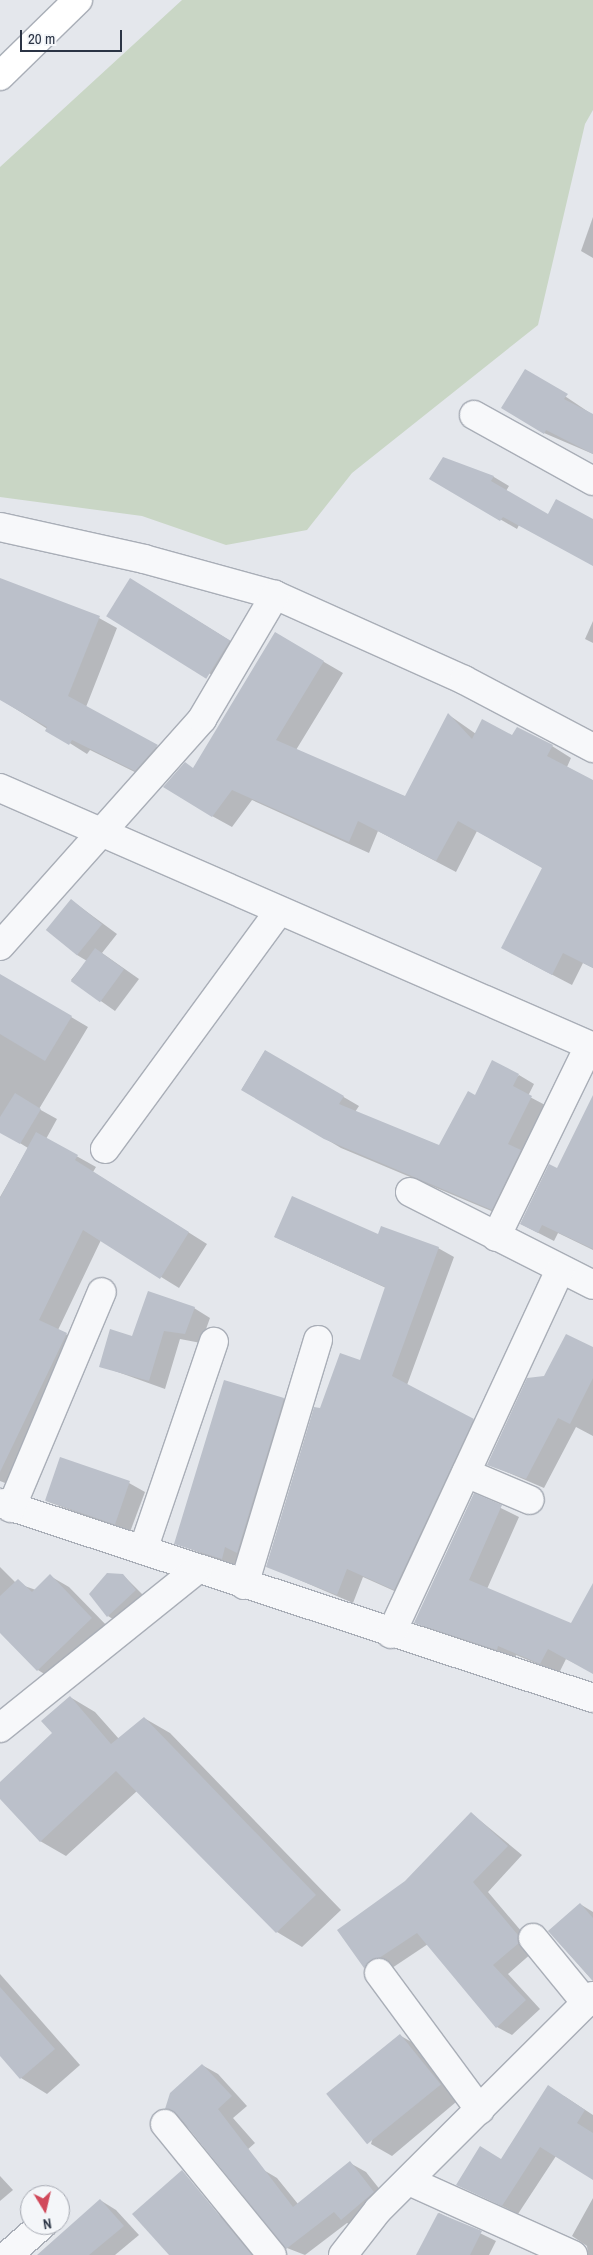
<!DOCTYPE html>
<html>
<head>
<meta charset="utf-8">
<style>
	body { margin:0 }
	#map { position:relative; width:593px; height:2255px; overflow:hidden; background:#e4e7ec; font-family:"Archivo Narrow",sans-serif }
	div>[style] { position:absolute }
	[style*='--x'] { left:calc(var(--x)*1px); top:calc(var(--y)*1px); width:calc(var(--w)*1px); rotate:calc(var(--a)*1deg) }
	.green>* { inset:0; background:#c9d6c5 }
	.shadow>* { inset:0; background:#0003 }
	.building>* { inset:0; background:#bbc0ca; transform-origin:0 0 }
	.roads { filter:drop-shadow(1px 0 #a9aeb7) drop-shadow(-1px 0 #a9aeb7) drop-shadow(0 1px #a9aeb7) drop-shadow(0 -1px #a9aeb7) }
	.minor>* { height:28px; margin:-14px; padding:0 14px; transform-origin:14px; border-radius:14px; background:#f7f8fa }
	.highway>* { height:28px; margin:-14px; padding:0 14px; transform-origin:14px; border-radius:14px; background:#fff }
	span { translate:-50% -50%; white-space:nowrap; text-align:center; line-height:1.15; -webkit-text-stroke:4px #f4f6f9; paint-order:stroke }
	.north { position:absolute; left:20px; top:2185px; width:50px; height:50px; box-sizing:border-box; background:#f4f6f9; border:1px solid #a4a8b1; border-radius:50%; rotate:171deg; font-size:14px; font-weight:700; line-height:20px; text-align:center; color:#2b3445 }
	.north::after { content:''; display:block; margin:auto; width:18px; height:22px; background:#d1495b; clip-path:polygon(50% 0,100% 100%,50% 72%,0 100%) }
	.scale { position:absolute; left:20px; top:30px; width:102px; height:22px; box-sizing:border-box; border:2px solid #2b3445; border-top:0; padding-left:6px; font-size:15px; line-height:18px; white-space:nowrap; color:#2b3445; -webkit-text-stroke:4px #f4f6f9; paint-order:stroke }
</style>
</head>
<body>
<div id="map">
	<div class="green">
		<div style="clip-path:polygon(182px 0,593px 0,593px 110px,585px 124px,538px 325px,352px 473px,307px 530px,226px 545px,142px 516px,0 497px,0 167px)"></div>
	</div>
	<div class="shadow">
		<div style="clip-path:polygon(593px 217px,593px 258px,581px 251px)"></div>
		<div style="clip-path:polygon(541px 380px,593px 415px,593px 454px,544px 433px)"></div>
		<div style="clip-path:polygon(443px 459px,494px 477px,509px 486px,506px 491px,548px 515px,593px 525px,593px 565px,519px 525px,517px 529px,431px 479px)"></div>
		<div style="clip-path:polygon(146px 589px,245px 650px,226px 683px,109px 616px)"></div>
		<div style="clip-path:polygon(0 595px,99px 618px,117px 628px,86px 707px,175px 757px,153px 781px,90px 750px,87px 754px,0 699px)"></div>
		<div style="clip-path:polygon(593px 621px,593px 643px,585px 639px)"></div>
		<div style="clip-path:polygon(276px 634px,343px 673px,296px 750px,406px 797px,449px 715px,476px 734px,552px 746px,571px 758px,567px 767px,593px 781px,593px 968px,583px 963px,572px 985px,522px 959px,543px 868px,477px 831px,456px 872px,378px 831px,369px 853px,252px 800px,232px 827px,212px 816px,194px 769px)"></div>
		<div style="clip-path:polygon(71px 900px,117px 934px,102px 953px,139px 979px,115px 1011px,71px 980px,87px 961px,77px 955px)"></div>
		<div style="clip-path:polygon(7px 979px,88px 1027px,39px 1109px,57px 1119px,46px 1139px,96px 1167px,93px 1172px,207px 1244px,179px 1288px,101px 1240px,58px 1330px,84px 1344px,18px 1488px,0 1481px,0 1197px,28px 1148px,0 1131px,0 992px)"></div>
		<div style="clip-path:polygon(265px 1051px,359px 1106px,355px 1112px,440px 1146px,519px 1075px,534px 1084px,528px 1096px,547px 1106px,508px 1218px,341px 1148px,242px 1089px)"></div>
		<div style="clip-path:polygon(593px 1141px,593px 1250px,558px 1233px,554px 1241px,521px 1224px,558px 1170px)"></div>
		<div style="clip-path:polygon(379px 1235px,438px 1248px,454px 1257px,407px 1385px,489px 1429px,410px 1598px,363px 1577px,353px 1603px,267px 1566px,321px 1410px,361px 1361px,386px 1288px,275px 1237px)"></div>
		<div style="clip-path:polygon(194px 1308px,210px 1318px,201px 1343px,180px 1339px,165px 1389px,101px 1366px,133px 1337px)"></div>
		<div style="clip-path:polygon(593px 1348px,593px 1436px,576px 1427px,544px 1488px,488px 1464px,545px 1377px)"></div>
		<div style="clip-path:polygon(225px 1381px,284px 1399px,306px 1411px,244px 1571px,176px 1543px)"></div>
		<div style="clip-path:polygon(129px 1483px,145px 1492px,130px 1532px,46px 1501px)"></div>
		<div style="clip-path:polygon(474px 1495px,519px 1517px,487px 1589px,571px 1625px,593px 1586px,593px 1672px,566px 1659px,559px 1673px,516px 1655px,515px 1659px,433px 1632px,415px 1622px)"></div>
		<div style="clip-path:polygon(0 1567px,16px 1583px,36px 1590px,50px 1576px,69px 1587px,111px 1630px,57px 1682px,38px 1670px,0 1631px)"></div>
		<div style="clip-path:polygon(123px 1575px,143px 1595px,116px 1621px,108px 1616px)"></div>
		<div style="clip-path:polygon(70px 1697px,95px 1712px,119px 1739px,144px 1718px,170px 1733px,341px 1910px,302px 1947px,277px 1932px,137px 1791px,66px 1856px,40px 1841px,0 1797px,0 1784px,54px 1734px)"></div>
		<div style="clip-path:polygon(471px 1813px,522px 1855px,488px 1892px,533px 1945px,533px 1952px,508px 1974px,540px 2009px,512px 2035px,497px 2027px,428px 1944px,380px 1976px,365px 1967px)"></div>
		<div style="clip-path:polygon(580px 1904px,593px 1912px,593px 1981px,549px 1931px)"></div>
		<div style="clip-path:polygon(0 1974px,80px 2065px,47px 2094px,21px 2078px,0 2055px)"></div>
		<div style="clip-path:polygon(401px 2036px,422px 2048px,462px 2097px,392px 2156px,371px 2144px)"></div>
		<div style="clip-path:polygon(202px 2065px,218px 2074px,247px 2106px,233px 2118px,255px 2143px,229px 2166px,167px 2108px)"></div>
		<div style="clip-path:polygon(564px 2096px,593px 2115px,593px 2179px,556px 2156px,518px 2214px,457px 2184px,501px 2160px)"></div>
		<div style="clip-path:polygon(350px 2163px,366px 2172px,389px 2201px,357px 2228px,347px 2223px,305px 2255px,287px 2248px,262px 2169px,277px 2178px,298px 2204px)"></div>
		<div style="clip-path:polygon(0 2176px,13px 2190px,0 2201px)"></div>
		<div style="clip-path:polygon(593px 2198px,593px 2255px,588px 2255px,587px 2246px,572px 2236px)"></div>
		<div style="clip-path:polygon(100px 2200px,116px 2210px,139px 2235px,115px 2255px,41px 2255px)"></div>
		<div style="clip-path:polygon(439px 2213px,496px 2241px,489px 2255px,418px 2255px)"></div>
		<div style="clip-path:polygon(217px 2214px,233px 2223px,260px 2255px,176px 2255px)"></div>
	</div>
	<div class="building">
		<div style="clip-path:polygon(525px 369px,568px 394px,564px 399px,593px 414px,593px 454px,546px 430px,544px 434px,501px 408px)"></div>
		<div style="clip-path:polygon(443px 457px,494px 476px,491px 481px,548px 514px,556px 499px,593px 519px,593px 566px,503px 517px,500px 521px,429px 479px)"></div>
		<div style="clip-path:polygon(0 578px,100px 616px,68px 696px,158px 745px,135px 771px,72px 740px,69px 745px,45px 731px,47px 727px,0 700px)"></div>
		<div style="left:130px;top:578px;width:118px;height:45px;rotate:32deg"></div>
		<div style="clip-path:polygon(275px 632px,324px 661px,276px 740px,405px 796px,448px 713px,472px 739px,482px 719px,512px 735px,517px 727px,553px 745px,547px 756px,593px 780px,593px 968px,563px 953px,552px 975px,501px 948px,542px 868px,458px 821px,436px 861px,358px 821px,349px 842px,232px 790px,212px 817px,163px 787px,185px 762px,193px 768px)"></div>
		<div style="left:71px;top:899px;width:40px;height:40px;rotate:39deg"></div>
		<div style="left:95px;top:948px;width:36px;height:41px;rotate:36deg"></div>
		<div style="clip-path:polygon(0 974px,72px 1016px,45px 1061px,0 1034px)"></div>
		<div style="clip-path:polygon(265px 1050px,344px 1096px,339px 1104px,439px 1145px,468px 1091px,475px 1095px,492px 1060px,519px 1074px,513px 1086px,532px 1096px,508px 1144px,521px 1150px,492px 1210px,324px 1139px,241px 1090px)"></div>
		<div style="clip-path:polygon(15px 1093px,41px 1109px,20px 1144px,0 1133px,0 1117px)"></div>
		<div style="clip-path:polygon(593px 1095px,593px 1249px,542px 1225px,538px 1233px,520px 1224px,549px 1164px,557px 1168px)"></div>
		<div style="clip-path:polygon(36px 1132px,78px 1155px,75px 1160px,189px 1232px,160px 1279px,83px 1230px,39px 1320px,67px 1333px,0 1472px,0 1198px)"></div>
		<div style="clip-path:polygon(292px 1196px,378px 1234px,381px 1226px,439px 1247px,392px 1376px,474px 1419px,394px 1590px,347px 1569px,337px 1595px,266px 1567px,314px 1407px,320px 1408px,340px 1353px,360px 1360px,385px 1287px,274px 1237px)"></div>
		<div style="clip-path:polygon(148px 1291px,195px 1307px,185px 1334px,164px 1331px,149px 1381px,99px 1367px,110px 1329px,132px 1336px)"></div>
		<div style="clip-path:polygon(566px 1334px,593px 1347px,593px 1378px,570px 1424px,558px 1418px,526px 1479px,487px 1465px,527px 1378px,544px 1376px)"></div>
		<div style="clip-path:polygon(224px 1380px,284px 1398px,237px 1553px,225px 1547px,222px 1559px,174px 1544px)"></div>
		<div style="left:60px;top:1457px;width:74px;height:46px;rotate:19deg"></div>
		<div style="clip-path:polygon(474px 1493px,502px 1505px,469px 1580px,571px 1623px,593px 1583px,593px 1674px,548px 1649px,540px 1664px,498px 1646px,497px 1650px,414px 1623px)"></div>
		<div style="clip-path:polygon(107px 1573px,123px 1574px,136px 1590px,107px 1617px,89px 1594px)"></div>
		<div style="clip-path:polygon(50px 1574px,92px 1618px,37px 1671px,0 1633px,0 1596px,18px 1579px,32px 1592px)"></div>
		<div style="clip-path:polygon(70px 1696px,111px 1744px,144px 1717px,316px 1895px,276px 1933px,116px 1771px,40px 1842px,0 1799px,0 1782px,52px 1733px,41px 1721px)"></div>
		<div style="clip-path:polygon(471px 1812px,508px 1846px,473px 1882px,518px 1935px,519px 1943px,493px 1965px,526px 2000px,496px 2028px,417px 1933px,364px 1968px,337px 1930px,405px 1881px)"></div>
		<div style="clip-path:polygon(580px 1903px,593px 1918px,593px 1981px,548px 1931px)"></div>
		<div style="clip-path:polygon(0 1987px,55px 2049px,20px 2079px,0 2056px)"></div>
		<div style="left:400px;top:2034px;width:65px;height:95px;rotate:51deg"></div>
		<div style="clip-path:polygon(202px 2064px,232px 2096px,218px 2109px,293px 2207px,350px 2161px,374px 2192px,341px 2220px,334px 2212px,286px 2249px,177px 2114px,165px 2109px,170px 2093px)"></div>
		<div style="clip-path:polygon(548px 2085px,585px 2110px,577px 2123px,593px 2133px,593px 2180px,540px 2147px,502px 2206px,456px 2185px,480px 2146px,501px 2159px)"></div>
		<div style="clip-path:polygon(182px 2170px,252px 2255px,169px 2255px,132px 2214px)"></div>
		<div style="clip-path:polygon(100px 2199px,124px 2226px,89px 2255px,37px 2255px)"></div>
		<div style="clip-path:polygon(438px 2213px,482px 2231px,470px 2255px,416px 2255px)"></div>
	</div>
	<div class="roads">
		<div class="minor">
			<div style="--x:474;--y:415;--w:136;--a:29"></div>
			<div style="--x:0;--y:527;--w:148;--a:12.5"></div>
			<div style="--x:144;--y:559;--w:136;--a:15.4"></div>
			<div style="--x:275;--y:595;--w:207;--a:24.2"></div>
			<div style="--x:464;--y:680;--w:146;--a:27.8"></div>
			<div style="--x:0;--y:788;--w:647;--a:23.59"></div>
			<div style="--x:0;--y:946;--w:304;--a:-48.3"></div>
			<div style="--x:202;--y:719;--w:144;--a:-59.5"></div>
			<div style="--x:105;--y:1149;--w:295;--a:-53.8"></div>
			<div style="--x:410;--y:1192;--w:205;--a:26.9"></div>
			<div style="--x:496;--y:1237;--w:212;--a:-64"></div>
			<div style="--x:466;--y:1473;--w:69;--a:22.9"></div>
			<div style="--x:0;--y:1503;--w:624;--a:18.2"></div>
			<div style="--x:11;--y:1508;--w:234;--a:-67.2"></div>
			<div style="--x:143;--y:1550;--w:220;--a:-71.2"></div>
			<div style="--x:244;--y:1585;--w:256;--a:-73.2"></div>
			<div style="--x:391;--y:1634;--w:401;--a:-65.1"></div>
			<div style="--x:0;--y:1728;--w:254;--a:-38.8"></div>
			<div style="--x:533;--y:1938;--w:84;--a:50.8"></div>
			<div style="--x:379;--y:1973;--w:170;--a:53.6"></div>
			<div style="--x:165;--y:2124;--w:169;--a:50.8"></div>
			<div style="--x:409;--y:2181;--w:180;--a:24.3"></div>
			<div style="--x:8;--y:2255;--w:45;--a:-41.4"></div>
			<div style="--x:343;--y:2255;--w:57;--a:-52.1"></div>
			<div style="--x:378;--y:2210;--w:303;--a:-44.9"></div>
		</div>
		<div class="highway">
			<div style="--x:0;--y:76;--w:109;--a:-44.3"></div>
		</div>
	</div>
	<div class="north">N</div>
	<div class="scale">20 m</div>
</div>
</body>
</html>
